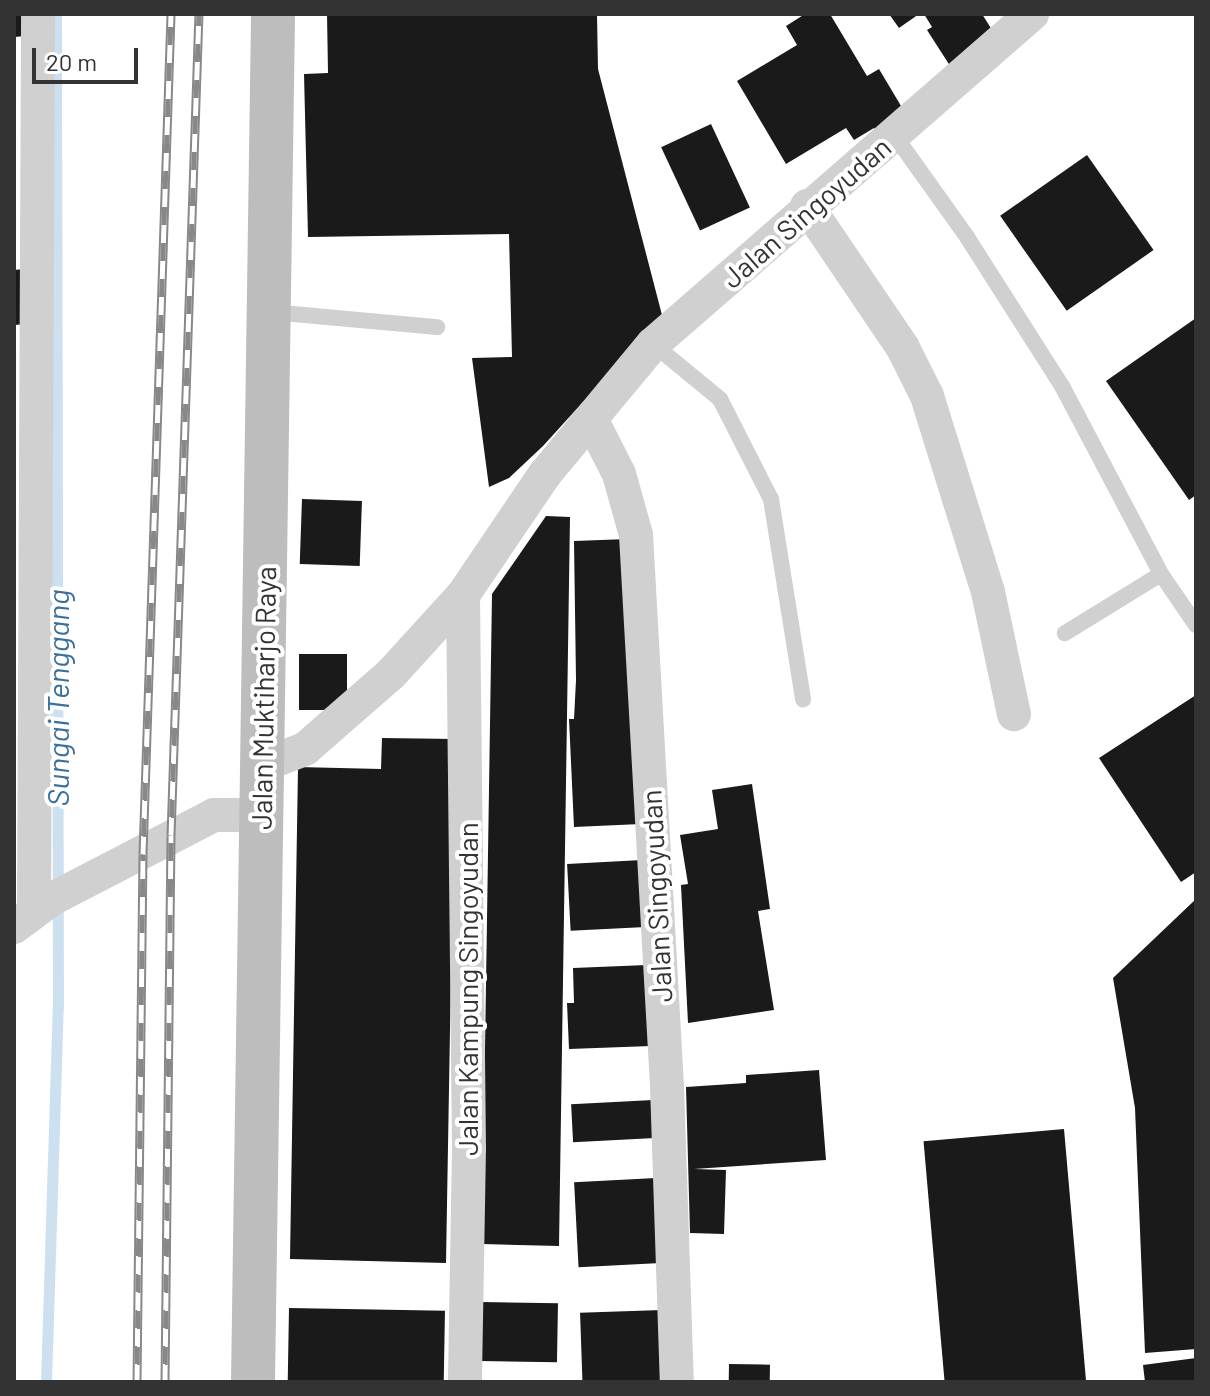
<!DOCTYPE html>
<html>
<head>
<meta charset="utf-8">
<style>
	body { margin:0 }
	#map { position:relative; width:1210px; height:1396px; overflow:hidden; background:#fff; font-family:Barlow,sans-serif }
	div>[style] { position:absolute }
	[style*='--x'] { left:calc(var(--x)*1px); top:calc(var(--y)*1px); width:calc(var(--w)*1px); rotate:calc(var(--a)*1deg) }
	.stream>* { height:11px; margin:-5.5px; padding:0 5.5px; transform-origin:5.5px; border-radius:5.5px; background:#cde0f0 }
	.building>* { inset:0; background:#1a1a1a; transform-origin:0 0 }
	.lane>* { height:16px; margin:-8px; padding:0 8px; transform-origin:8px; border-radius:8px; background:#d0d0d0 }
	.street>* { height:34px; margin:-17px; padding:0 17px; transform-origin:17px; border-radius:17px; background:#d0d0d0 }
	.secondary>* { height:44px; margin:-22px; padding:0 22px; transform-origin:22px; border-radius:22px; background:#bdbdbd }
	.rail>* { height:9px; margin-top:-4.5px; transform-origin:0; background:repeating-linear-gradient(90deg,#fff 0 18px,#888 0 36px); box-sizing:border-box; border-block:2px solid #888 }
	span { translate:-50% -50%; white-space:nowrap; text-align:center; line-height:1.15; -webkit-text-stroke:8px #fff; paint-order:stroke }
	.street-label { font-size:28px; color:#333 }
	.water-label { font-size:30px; color:#39709c; font-style:italic }
	.frame { position:absolute; inset:0; border:16px solid #333; pointer-events:none }
	.scale { position:absolute; left:32px; top:48px; width:106px; height:36px; box-sizing:border-box; border:4px solid #333; border-top:0; padding-left:10px; font-size:24px; line-height:28px; white-space:nowrap; color:#333; -webkit-text-stroke:6px #fff; paint-order:stroke }
</style>
</head>
<body>
<div id="map">
	<div class="stream">
		<div style="--x:46;--y:1382;--w:376;--a:-88.2"></div>
		<div style="--x:58;--y:1006;--w:992;--a:-90.12"></div>
	</div>
	<div class="building">
		<div style="clip-path:polygon(14px 14px,24px 14px,26px 36px,14px 37px)"></div>
		<div style="clip-path:polygon(327px 14px,597px 14px,598px 69px,662px 315px,543px 446px,509px 478px,489px 487px,472px 358px,512px 357px,509px 234px,308px 237px,304px 74px,328px 73px)"></div>
		<div style="clip-path:polygon(805px 14px,830px 14px,867px 76px,879px 69px,910px 121px,881px 138px,874px 128px,854px 140px,846px 128px,786px 164px,737px 81px,797px 45px,786px 26px)"></div>
		<div style="clip-path:polygon(889px 14px,919px 14px,899px 28px)"></div>
		<div style="clip-path:polygon(924px 14px,982px 14px,999px 41px,954px 72px,927px 30px,932px 27px)"></div>
		<div style="left:711px;top:124px;width:92px;height:55px;rotate:65deg"></div>
		<div style="left:1087px;top:155px;width:116px;height:106px;rotate:55deg"></div>
		<div style="clip-path:polygon(24px 269px,27px 324px,14px 325px,14px 270px)"></div>
		<div style="clip-path:polygon(1196px 318px,1196px 495px,1189px 500px,1106px 381px)"></div>
		<div style="left:302px;top:499px;width:60px;height:65px;rotate:2deg"></div>
		<div style="clip-path:polygon(546px 516px,570px 517px,559px 1246px,482px 1244px,492px 594px)"></div>
		<div style="clip-path:polygon(628px 539px,641px 824px,574px 827px,569px 719px,574px 719px,576px 680px,574px 541px)"></div>
		<div style="left:299px;top:654px;width:48px;height:56px"></div>
		<div style="clip-path:polygon(1196px 695px,1196px 872px,1181px 882px,1099px 758px)"></div>
		<div style="clip-path:polygon(382px 738px,455px 739px,446px 1263px,290px 1259px,298px 767px,381px 769px)"></div>
		<div style="clip-path:polygon(752px 784px,770px 909px,758px 911px,774px 1010px,688px 1023px,681px 885px,688px 884px,680px 835px,718px 829px,712px 790px)"></div>
		<div style="left:642px;top:860px;width:67px;height:75px;rotate:87deg"></div>
		<div style="clip-path:polygon(1196px 899px,1196px 1349px,1145px 1353px,1135px 1108px,1113px 978px)"></div>
		<div style="clip-path:polygon(647px 965px,651px 1046px,569px 1049px,567px 1003px,574px 1003px,573px 968px)"></div>
		<div style="clip-path:polygon(819px 1070px,826px 1160px,694px 1169px,726px 1170px,724px 1234px,690px 1233px,686px 1087px,746px 1083px,746px 1075px)"></div>
		<div style="left:653px;top:1100px;width:38px;height:82px;rotate:87deg"></div>
		<div style="left:1064px;top:1129px;width:254px;height:141px;rotate:85deg"></div>
		<div style="left:656px;top:1178px;width:85px;height:82px;rotate:87deg"></div>
		<div style="left:481px;top:1302px;width:77px;height:59px;rotate:1deg"></div>
		<div style="left:289px;top:1308px;width:156px;height:74px;rotate:1deg"></div>
		<div style="left:662px;top:1310px;width:72px;height:82px;rotate:88deg"></div>
		<div style="clip-path:polygon(1196px 1358px,1196px 1382px,1145px 1382px,1143px 1365px)"></div>
		<div style="left:729px;top:1364px;width:41px;height:18px;rotate:1deg"></div>
	</div>
	<div class="lane">
		<div style="--x:895;--y:136;--w:124;--a:54.5"></div>
		<div style="--x:967;--y:237;--w:177;--a:57.5"></div>
		<div style="--x:1062;--y:386;--w:212;--a:62.2"></div>
		<div style="--x:1161;--y:574;--w:113;--a:148.4"></div>
		<div style="--x:271;--y:312;--w:167;--a:5.2"></div>
		<div style="--x:653;--y:344;--w:87;--a:39.4"></div>
		<div style="--x:720;--y:399;--w:112;--a:63"></div>
		<div style="--x:771;--y:499;--w:203;--a:80.9"></div>
		<div style="--x:1161;--y:574;--w:62;--a:55.5"></div>
	</div>
	<div class="street">
		<div style="--x:807;--y:206;--w:171;--a:55.9"></div>
		<div style="--x:903;--y:348;--w:54;--a:63.4"></div>
		<div style="--x:927;--y:396;--w:205;--a:72.7"></div>
		<div style="--x:988;--y:592;--w:125;--a:78"></div>
		<div style="--x:591;--y:419;--w:62;--a:63"></div>
		<div style="--x:619;--y:474;--w:63;--a:74.4"></div>
		<div style="--x:636;--y:535;--w:552;--a:86.78"></div>
		<div style="--x:667;--y:1086;--w:296;--a:88.1"></div>
		<div style="--x:463;--y:595;--w:553;--a:89.38"></div>
		<div style="--x:469;--y:1148;--w:234;--a:91"></div>
		<div style="--x:263;--y:765;--w:45;--a:-20.9"></div>
		<div style="--x:305;--y:749;--w:114;--a:-41.1"></div>
		<div style="--x:391;--y:674;--w:107;--a:-47.7"></div>
		<div style="--x:463;--y:595;--w:146;--a:-55.9"></div>
		<div style="--x:545;--y:474;--w:169;--a:-50.3"></div>
		<div style="--x:653;--y:344;--w:503;--a:-41.05"></div>
		<div style="--x:34;--y:910;--w:896;--a:-89.74"></div>
		<div style="--x:14;--y:927;--w:47;--a:-36.4"></div>
		<div style="--x:52;--y:899;--w:182;--a:-27.4"></div>
		<div style="--x:214;--y:815;--w:47;--a:0"></div>
	</div>
	<div class="secondary">
		<div style="--x:253;--y:1382;--w:1368;--a:-89.16"></div>
	</div>
	<div class="rail">
		<div style="--x:137;--y:1382;--w:528;--a:-89.35"></div>
		<div style="--x:143;--y:854;--w:840;--a:-88.09"></div>
		<div style="--x:165;--y:1382;--w:547;--a:-89.37"></div>
		<div style="--x:171;--y:835;--w:821;--a:-88.05"></div>
	</div>
	<div class="street-label">
		<span style="left:806px;top:212px;rotate:-41deg">Jalan Singoyudan</span>
		<span style="left:263px;top:698px;rotate:-89deg">Jalan Muktiharjo Raya</span>
		<span style="left:656px;top:896px;rotate:-93deg">Jalan Singoyudan</span>
		<span style="left:467px;top:989px;rotate:-90deg">Jalan Kampung Singoyudan</span>
	</div>
	<div class="water-label">
		<span style="left:57px;top:698px;rotate:-90deg">Sungai Tenggang</span>
	</div>
	<div class="frame"></div>
	<div class="scale">20 m</div>
</div>
</body>
</html>
